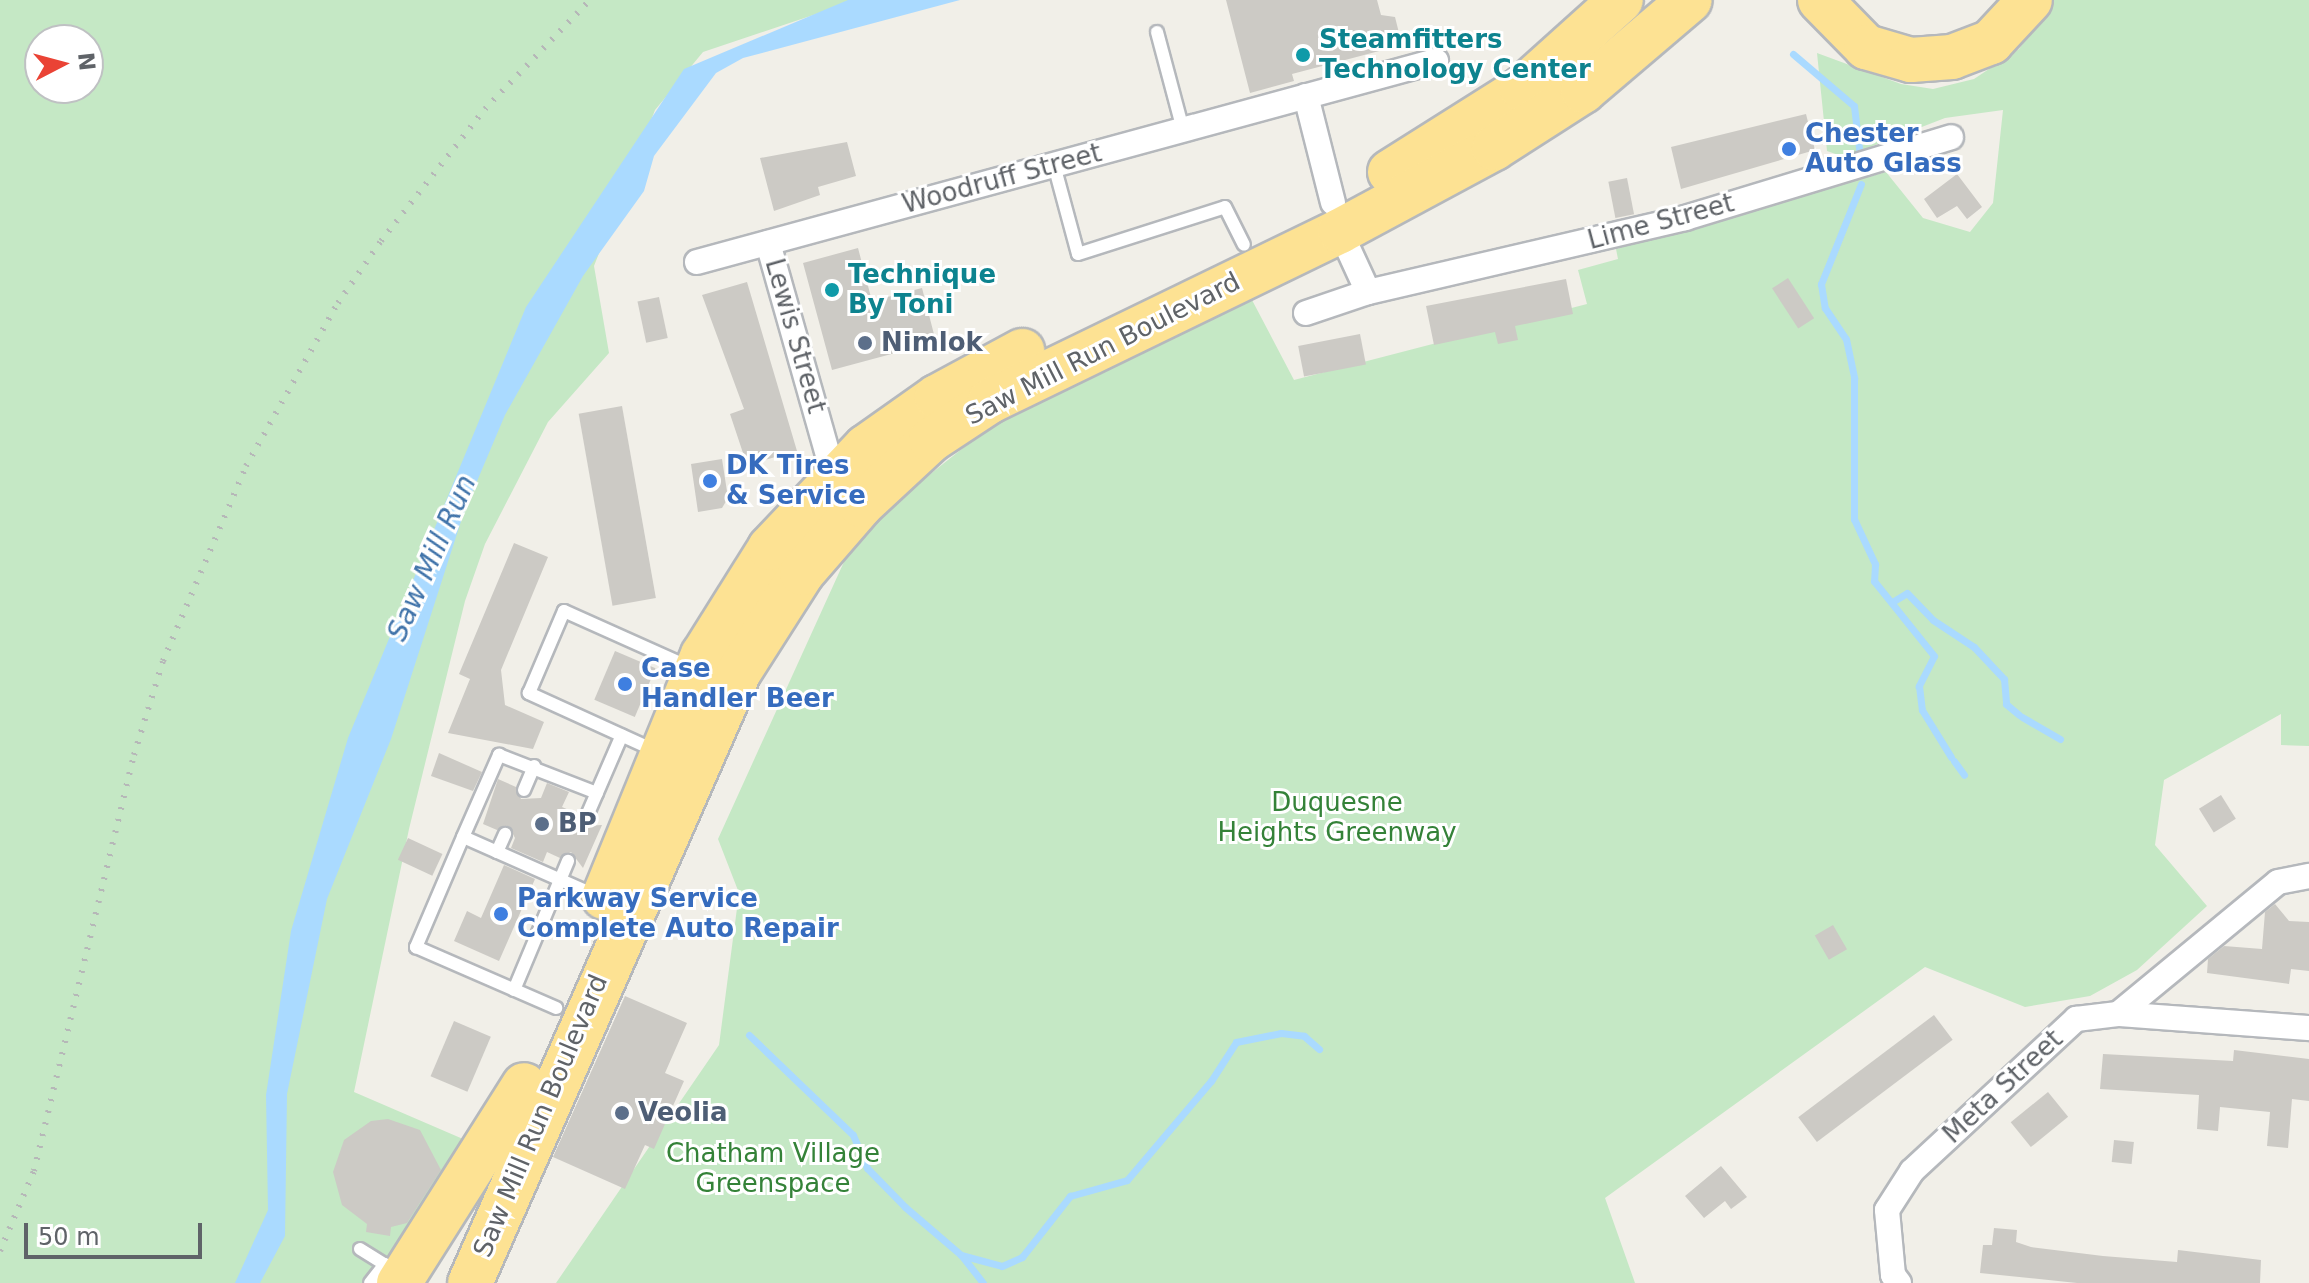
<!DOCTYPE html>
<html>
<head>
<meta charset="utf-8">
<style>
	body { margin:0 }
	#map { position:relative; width:2309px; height:1283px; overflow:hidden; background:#f1efe8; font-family:"DejaVu Sans",sans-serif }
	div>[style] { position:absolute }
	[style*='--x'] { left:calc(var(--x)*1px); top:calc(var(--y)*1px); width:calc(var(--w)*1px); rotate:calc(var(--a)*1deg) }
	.green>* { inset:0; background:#c5e8c5 }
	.water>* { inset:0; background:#aadaff }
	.stream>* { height:7px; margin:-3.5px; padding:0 3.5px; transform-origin:3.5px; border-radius:3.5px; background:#aadaff }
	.building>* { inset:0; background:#cccac5; transform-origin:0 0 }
	.roads { filter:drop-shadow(2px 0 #b5b8bc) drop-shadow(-2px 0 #b5b8bc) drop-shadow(0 2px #b5b8bc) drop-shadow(0 -2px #b5b8bc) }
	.lane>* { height:12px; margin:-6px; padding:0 6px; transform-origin:6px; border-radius:6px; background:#fff }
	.street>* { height:24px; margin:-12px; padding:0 12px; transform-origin:12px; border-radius:12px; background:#fff }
	.highway>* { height:44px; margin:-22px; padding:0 22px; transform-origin:22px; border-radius:22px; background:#fde293 }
	.rail>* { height:6px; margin-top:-3px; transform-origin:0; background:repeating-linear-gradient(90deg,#b6b7b8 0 2px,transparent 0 12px) }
	.dots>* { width:22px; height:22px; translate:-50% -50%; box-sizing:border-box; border:4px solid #fff; border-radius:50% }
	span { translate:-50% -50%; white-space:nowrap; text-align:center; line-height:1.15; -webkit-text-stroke:6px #fff; paint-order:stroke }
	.culture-label { font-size:26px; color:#0d838f; font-weight:700 }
	.left { translate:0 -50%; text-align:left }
	.shop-label { font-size:26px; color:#366cbe; font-weight:700 }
	.street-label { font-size:26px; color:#5f6368 }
	.service-label { font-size:26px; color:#4e5e75; font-weight:700 }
	.park-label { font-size:26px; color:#348238 }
	.water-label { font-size:28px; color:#4174aa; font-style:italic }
	.north { position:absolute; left:24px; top:24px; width:80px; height:80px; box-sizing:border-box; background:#fff; border:2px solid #bfc1c3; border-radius:50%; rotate:84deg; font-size:22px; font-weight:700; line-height:32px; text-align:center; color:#5f6368 }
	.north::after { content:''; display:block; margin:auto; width:28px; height:36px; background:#ea4335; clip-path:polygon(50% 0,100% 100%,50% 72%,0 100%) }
	.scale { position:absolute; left:24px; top:1223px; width:178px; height:36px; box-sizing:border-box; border:4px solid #5f6368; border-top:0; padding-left:10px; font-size:24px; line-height:28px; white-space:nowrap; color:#5f6368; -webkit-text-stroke:6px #fff; paint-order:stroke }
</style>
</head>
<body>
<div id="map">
	<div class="green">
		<div style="clip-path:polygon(evenodd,0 0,858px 0,703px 52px,655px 110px,594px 266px,609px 353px,548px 422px,485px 544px,465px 601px,409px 829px,354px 1092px,463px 1139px,400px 1283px,0 1283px,0 0,40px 40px,88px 40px,88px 88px,40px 88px,40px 40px)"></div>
		<div style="clip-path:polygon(2054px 0,2309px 0,2309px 746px,2281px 745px,2281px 714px,2164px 780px,2155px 845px,2207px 906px,2137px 970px,2090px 996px,2025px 1007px,1925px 967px,1605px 1198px,1635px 1283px,556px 1283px,719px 1045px,739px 893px,718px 839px,853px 542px,870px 522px,992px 425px,1252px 300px,1294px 380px,1587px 304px,1578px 270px,1618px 259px,1616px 249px,1886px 172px,1923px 218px,1970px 232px,1993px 203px,2003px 110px,1945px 118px,1844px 157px,1827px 151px,1817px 53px,1901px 84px,1933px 89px,1974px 79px,2019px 49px)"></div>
	</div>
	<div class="water">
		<div style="clip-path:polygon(848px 0,960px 0,743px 58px,716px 73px,654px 156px,644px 191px,583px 276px,505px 415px,464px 512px,391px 739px,327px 899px,287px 1094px,285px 1236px,260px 1283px,235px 1283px,268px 1210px,266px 1095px,291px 931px,348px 738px,526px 307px,684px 69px)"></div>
	</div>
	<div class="stream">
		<div style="--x:1793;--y:54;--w:80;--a:40.4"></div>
		<div style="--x:1854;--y:106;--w:50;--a:83.2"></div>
		<div style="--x:1861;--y:184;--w:108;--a:111.8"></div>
		<div style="--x:1821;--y:284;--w:24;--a:81"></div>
		<div style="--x:1825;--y:308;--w:37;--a:56"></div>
		<div style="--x:1846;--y:339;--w:40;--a:78"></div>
		<div style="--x:1854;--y:378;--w:141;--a:90"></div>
		<div style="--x:1854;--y:519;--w:50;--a:65"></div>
		<div style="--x:1875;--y:564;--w:17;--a:93"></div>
		<div style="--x:1874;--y:581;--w:96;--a:51.3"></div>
		<div style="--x:1934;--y:656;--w:34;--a:117"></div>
		<div style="--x:1919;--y:686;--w:24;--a:83"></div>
		<div style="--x:1922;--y:710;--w:55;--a:58.3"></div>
		<div style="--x:1892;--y:602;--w:17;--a:-31"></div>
		<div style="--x:1907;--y:593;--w:37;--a:46"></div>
		<div style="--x:1933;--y:620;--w:49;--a:33.4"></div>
		<div style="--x:1974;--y:647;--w:44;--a:46.8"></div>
		<div style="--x:2004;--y:679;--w:25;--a:85"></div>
		<div style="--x:2006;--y:704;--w:17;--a:40"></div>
		<div style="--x:2022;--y:717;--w:44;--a:30.1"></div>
		<div style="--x:1954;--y:761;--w:17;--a:54"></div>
		<div style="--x:749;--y:1035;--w:144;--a:43.9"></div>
		<div style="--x:853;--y:1135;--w:36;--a:67"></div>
		<div style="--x:867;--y:1168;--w:54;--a:45.7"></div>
		<div style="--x:905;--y:1207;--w:74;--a:40.6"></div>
		<div style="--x:961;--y:1255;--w:42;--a:15"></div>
		<div style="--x:1002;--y:1266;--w:22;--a:-24"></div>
		<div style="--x:1022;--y:1257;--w:78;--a:-51.8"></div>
		<div style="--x:1070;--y:1196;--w:59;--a:-15.7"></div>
		<div style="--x:1127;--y:1180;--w:130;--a:-49.7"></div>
		<div style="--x:1211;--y:1081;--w:46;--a:-57.3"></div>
		<div style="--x:1236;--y:1042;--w:46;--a:-11.3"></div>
		<div style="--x:1281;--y:1033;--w:23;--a:7"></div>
		<div style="--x:1304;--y:1036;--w:20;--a:41"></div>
		<div style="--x:962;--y:1256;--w:34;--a:52"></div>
	</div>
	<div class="building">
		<div style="clip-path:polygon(1226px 0,1377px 0,1381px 15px,1395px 17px,1402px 45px,1292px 74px,1294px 81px,1250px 93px)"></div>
		<div style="clip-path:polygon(1806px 114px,1815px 150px,1681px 189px,1671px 147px)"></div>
		<div style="clip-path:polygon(847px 142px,856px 176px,818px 187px,820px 195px,774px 211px,760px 158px)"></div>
		<div style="clip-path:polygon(1957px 174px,1982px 207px,1967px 219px,1957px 206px,1937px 218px,1924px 199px)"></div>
		<div style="left:1627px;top:178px;width:37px;height:19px;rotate:79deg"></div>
		<div style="clip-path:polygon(858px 248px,872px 301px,922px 288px,936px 342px,832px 370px,803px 263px)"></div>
		<div style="left:1788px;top:278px;width:48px;height:19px;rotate:57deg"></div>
		<div style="clip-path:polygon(1566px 279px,1573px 314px,1515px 326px,1518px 340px,1498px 344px,1495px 332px,1434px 345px,1426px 306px)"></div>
		<div style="clip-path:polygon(747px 282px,797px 451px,747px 465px,730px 414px,744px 409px,702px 295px)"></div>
		<div style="left:659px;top:297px;width:42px;height:22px;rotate:78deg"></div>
		<div style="left:1360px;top:334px;width:31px;height:63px;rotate:79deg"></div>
		<div style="left:622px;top:406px;width:195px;height:44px;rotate:80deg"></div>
		<div style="clip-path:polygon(722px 459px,728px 498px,722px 508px,698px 512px,691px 464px)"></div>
		<div style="clip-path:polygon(514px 543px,548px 557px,501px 670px,505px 705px,544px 722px,533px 749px,448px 733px,470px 679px,459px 674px)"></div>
		<div style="left:615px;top:651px;width:44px;height:53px;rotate:23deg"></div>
		<div style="clip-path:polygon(439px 753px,482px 772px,473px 791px,431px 776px)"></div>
		<div style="clip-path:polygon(498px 779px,516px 787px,521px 799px,541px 798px,547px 783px,569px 792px,562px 807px,578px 814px,582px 826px,602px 825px,583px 868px,571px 852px,560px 858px,547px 852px,543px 862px,511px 848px,515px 838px,509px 826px,497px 830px,483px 824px)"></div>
		<div style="left:2221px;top:795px;width:28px;height:26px;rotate:58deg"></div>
		<div style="left:408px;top:838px;width:38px;height:24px;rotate:25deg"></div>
		<div style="clip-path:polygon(504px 865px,535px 879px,499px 961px,454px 941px,467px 911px,481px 918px)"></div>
		<div style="clip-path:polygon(2275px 904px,2289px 921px,2309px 922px,2309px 971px,2291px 969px,2289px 984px,2207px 973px,2208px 959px,2224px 946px,2262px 949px,2265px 912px)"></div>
		<div style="left:1833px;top:925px;width:28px;height:21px;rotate:60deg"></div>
		<div style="clip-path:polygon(625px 996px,687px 1023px,665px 1073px,684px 1081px,654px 1149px,645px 1145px,625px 1189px,553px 1157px)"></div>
		<div style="left:1934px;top:1015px;width:31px;height:170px;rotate:53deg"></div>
		<div style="left:454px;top:1021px;width:40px;height:60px;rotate:23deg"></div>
		<div style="clip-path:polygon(2234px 1050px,2309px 1059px,2309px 1101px,2292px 1099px,2288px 1148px,2267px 1146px,2270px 1112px,2220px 1107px,2218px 1131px,2197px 1129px,2199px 1095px,2100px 1089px,2103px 1054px,2233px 1061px)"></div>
		<div style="left:2048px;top:1092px;width:32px;height:48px;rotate:51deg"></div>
		<div style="clip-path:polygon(388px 1119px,420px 1130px,441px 1170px,407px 1223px,391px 1227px,390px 1236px,366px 1232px,367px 1224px,342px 1205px,333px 1172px,344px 1140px,371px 1121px)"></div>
		<div style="left:2114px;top:1140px;width:20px;height:22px;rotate:6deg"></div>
		<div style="clip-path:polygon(1721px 1166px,1747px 1197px,1731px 1209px,1725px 1201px,1704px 1218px,1685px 1196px)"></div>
		<div style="clip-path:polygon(1994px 1228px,2017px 1230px,2016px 1242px,2031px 1247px,2103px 1256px,2177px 1262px,2178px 1250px,2261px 1260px,2260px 1283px,2077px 1283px,1980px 1273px,1983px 1245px,1992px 1245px)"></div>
	</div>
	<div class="roads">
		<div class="lane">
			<div style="--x:1157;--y:32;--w:101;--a:75.1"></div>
			<div style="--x:1054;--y:165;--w:92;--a:74.9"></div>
			<div style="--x:1078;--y:254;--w:154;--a:-17.7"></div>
			<div style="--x:1225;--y:207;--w:42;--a:63.4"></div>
			<div style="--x:656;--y:751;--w:140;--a:-155.5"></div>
			<div style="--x:529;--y:693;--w:89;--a:-66.9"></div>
			<div style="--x:564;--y:611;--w:137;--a:24.1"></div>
			<div style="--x:524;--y:790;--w:26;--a:-67"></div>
			<div style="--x:586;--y:818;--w:90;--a:-66.6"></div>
			<div style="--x:463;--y:837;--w:120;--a:113.1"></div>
			<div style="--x:416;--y:947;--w:153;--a:23.5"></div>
			<div style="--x:497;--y:852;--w:20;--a:-66"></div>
			<div style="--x:597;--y:896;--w:146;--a:-156.2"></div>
			<div style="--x:463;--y:837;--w:90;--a:-66.3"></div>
			<div style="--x:499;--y:755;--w:105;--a:21.2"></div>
			<div style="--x:514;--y:990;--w:140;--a:-67.3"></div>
			<div style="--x:360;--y:1249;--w:44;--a:31.9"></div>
			<div style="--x:370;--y:1283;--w:24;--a:-52"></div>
		</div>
		<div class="street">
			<div style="--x:1306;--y:96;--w:110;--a:75.8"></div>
			<div style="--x:1340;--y:231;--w:67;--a:65.3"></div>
			<div style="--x:768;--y:243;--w:242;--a:74.2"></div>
			<div style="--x:697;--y:262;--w:766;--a:-15.22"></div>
			<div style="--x:1306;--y:313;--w:65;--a:-18.7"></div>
			<div style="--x:1368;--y:292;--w:326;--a:-13.1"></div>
			<div style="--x:1685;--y:218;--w:278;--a:-16.9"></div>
			<div style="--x:2118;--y:1014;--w:192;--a:4.2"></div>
			<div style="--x:1899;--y:1283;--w:10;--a:-127"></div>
			<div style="--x:1893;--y:1275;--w:65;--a:-95.3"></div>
			<div style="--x:1887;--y:1210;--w:46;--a:-57.3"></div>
			<div style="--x:1912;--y:1171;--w:224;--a:-42.8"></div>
			<div style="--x:2076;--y:1019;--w:42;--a:-6.8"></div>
			<div style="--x:2118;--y:1014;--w:207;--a:-39.5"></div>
			<div style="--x:2278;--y:882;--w:32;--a:-11"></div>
		</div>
		<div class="highway">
			<div style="--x:1820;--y:0;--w:66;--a:45.6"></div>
			<div style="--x:1866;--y:47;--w:47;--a:16.1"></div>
			<div style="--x:1911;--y:60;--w:41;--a:-4.2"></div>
			<div style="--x:1952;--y:57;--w:42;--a:-21"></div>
			<div style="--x:1991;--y:42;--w:57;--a:-47.1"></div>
			<div style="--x:1390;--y:172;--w:156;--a:-32.2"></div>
			<div style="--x:1522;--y:89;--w:133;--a:-42"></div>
			<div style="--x:604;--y:897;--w:261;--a:-67.8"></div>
			<div style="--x:703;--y:655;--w:126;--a:-57.9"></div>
			<div style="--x:770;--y:548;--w:139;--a:-46.5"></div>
			<div style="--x:866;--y:447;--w:87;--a:-35.2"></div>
			<div style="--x:937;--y:397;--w:97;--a:-28.4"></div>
			<div style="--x:399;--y:1283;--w:234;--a:-57.7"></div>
			<div style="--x:470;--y:1283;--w:668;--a:-66.24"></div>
			<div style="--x:739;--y:672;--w:117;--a:-57.5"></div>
			<div style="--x:802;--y:573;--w:90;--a:-49.1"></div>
			<div style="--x:861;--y:505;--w:96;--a:-42.9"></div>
			<div style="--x:931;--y:440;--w:71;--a:-33.5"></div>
			<div style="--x:990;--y:401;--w:389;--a:-25.9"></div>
			<div style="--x:1340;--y:231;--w:175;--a:-28.3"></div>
			<div style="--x:1494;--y:148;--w:106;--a:-32.6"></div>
			<div style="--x:1583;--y:91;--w:140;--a:-40.4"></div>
		</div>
	</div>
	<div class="rail">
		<div style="--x:0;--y:1251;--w:87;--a:-67"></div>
		<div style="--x:34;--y:1171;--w:428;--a:-76.5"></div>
		<div style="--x:134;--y:755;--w:98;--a:-72.9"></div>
		<div style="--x:163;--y:661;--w:212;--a:-66.9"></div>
		<div style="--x:246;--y:466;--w:187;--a:-60.6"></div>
		<div style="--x:338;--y:303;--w:75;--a:-55.3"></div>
		<div style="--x:381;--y:241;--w:168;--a:-51.8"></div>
		<div style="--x:485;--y:109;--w:151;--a:-46.1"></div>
	</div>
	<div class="dots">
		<div style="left:1303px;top:55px;background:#0f9aa8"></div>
		<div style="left:1789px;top:149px;background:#3f7fe0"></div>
		<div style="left:832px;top:290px;background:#0f9aa8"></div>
		<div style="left:865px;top:343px;background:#5c6f8a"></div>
		<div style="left:710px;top:481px;background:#3f7fe0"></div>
		<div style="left:625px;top:684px;background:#3f7fe0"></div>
		<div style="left:542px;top:824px;background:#5c6f8a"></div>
		<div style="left:501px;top:914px;background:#3f7fe0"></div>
		<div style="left:622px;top:1113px;background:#5c6f8a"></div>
	</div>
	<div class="culture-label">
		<span class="left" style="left:1319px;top:55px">Steamfitters<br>Technology Center</span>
		<span class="left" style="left:848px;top:290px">Technique<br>By Toni</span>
	</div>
	<div class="shop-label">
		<span class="left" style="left:1805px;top:149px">Chester<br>Auto Glass</span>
		<span class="left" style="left:726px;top:481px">DK Tires<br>&amp; Service</span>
		<span class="left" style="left:641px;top:684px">Case<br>Handler Beer</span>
		<span class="left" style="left:517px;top:914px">Parkway Service<br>Complete Auto Repair</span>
	</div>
	<div class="street-label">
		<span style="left:1002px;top:179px;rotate:-15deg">Woodruff Street</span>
		<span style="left:1661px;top:222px;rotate:-15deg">Lime Street</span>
		<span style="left:795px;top:336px;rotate:74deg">Lewis Street</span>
		<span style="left:1103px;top:349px;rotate:-27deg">Saw Mill Run Boulevard</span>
		<span style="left:2003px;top:1087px;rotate:-43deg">Meta Street</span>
		<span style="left:541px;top:1116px;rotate:-67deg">Saw Mill Run Boulevard</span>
	</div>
	<div class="service-label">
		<span class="left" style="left:881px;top:343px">Nimlok</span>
		<span class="left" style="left:558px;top:824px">BP</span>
		<span class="left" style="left:638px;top:1113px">Veolia</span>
	</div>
	<div class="park-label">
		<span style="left:1337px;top:818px">Duquesne<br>Heights Greenway</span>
		<span style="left:773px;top:1169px">Chatham Village<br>Greenspace</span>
	</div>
	<div class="water-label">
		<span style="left:432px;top:558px;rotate:-66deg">Saw Mill Run</span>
	</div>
	<div class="north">N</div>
	<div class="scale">50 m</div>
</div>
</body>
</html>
